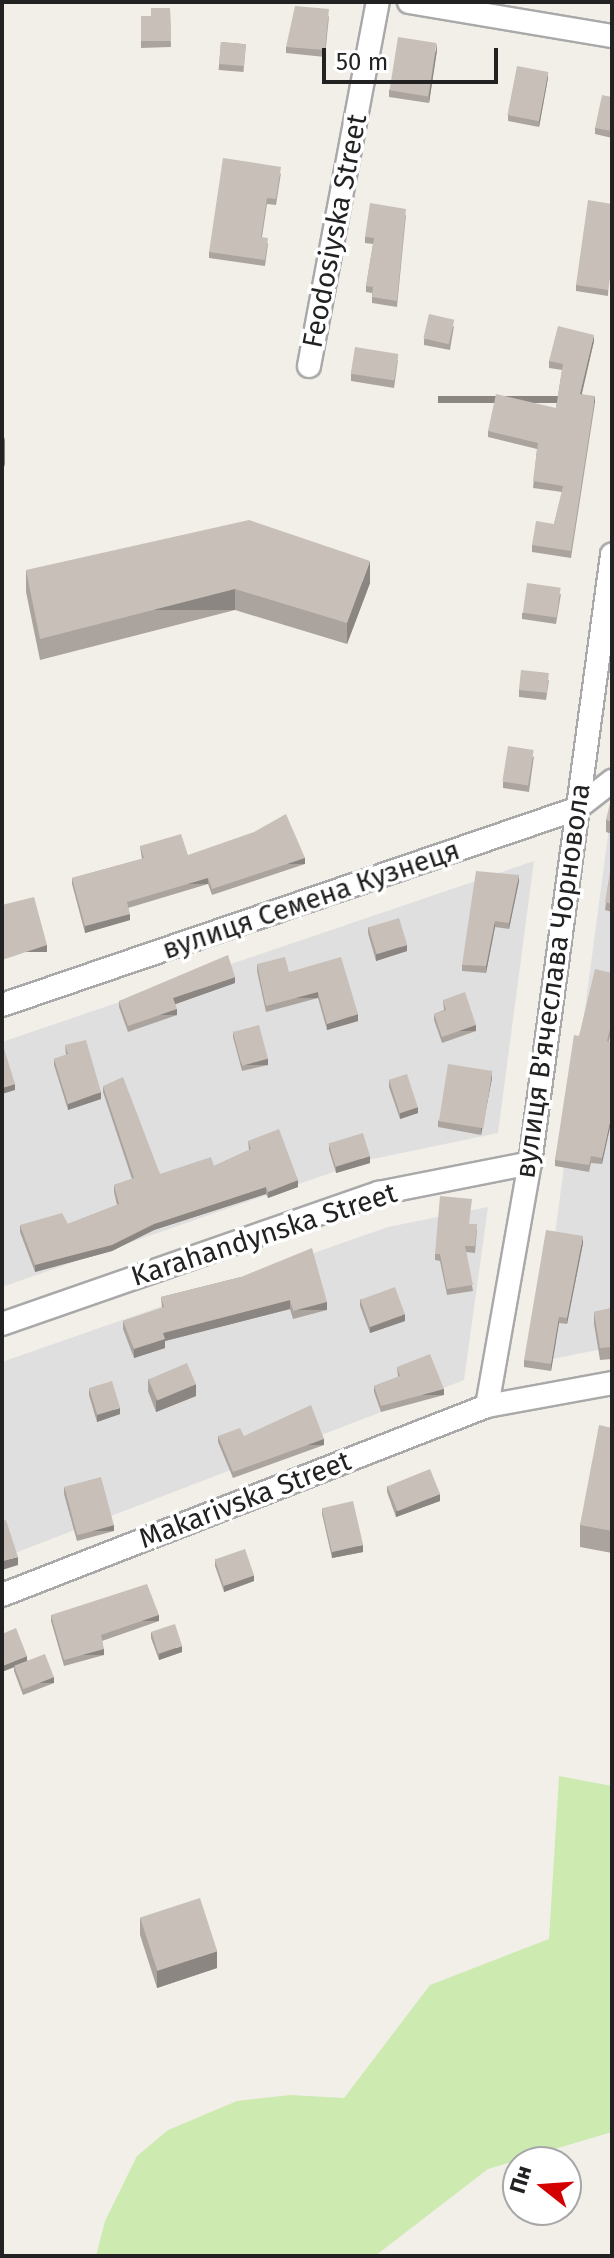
<!DOCTYPE html>
<html>
<head>
<meta charset="utf-8">
<style>
	body { margin:0 }
	#map { position:relative; width:614px; height:2258px; overflow:hidden; background:#f2efe9; font-family:"Fira Sans",sans-serif }
	div>[style] { position:absolute }
	[style*='--x'] { left:calc(var(--x)*1px); top:calc(var(--y)*1px); width:calc(var(--w)*1px); rotate:calc(var(--a)*1deg) }
	.residential>* { inset:0; background:#e0dfdf }
	.grass>* { inset:0; background:#cdebb0 }
	.roads { filter:drop-shadow(2px 0 #a9a9a9) drop-shadow(-2px 0 #a9a9a9) drop-shadow(0 2px #a9a9a9) drop-shadow(0 -2px #a9a9a9) }
	.minor>* { height:22px; margin:-11px; padding:0 11px; transform-origin:11px; border-radius:11px; background:#fff }
	.wall>* { inset:0; background:#aba49e; transform-origin:0 0 }
	.shaded-wall>* { inset:0; background:#8b8681; transform-origin:0 0 }
	.building>* { inset:0; background:#c7bfb8; transform-origin:0 0 }
	span { translate:-50% -50%; white-space:nowrap; text-align:center; line-height:1.15; -webkit-text-stroke:7px #fff; paint-order:stroke }
	.street-label { font-size:28px; color:#222 }
	.frame { position:absolute; inset:0; border:4px solid #222; pointer-events:none }
	.north { position:absolute; left:502px; top:2146px; width:80px; height:80px; box-sizing:border-box; background:#fff; border:2px solid #a7a7a7; border-radius:50%; rotate:287deg; font-size:22px; font-weight:700; line-height:32px; text-align:center; color:#222 }
	.north::after { content:''; display:block; margin:auto; width:28px; height:36px; background:#d40000; clip-path:polygon(50% 0,100% 100%,50% 72%,0 100%) }
	.scale { position:absolute; left:322px; top:48px; width:176px; height:36px; box-sizing:border-box; border:4px solid #222; border-top:0; padding-left:10px; font-size:24px; line-height:28px; white-space:nowrap; color:#222; -webkit-text-stroke:6px #fff; paint-order:stroke }
</style>
</head>
<body>
<div id="map">
	<div class="residential">
		<div style="clip-path:polygon(612px 826px,612px 1347px,538px 1362px,609px 828px)"></div>
		<div style="clip-path:polygon(534px 861px,498px 1133px,368px 1160px,2px 1287px,2px 1042px)"></div>
		<div style="clip-path:polygon(488px 1207px,464px 1380px,2px 1558px,2px 1362px,388px 1227px)"></div>
	</div>
	<div class="grass">
		<div style="clip-path:polygon(559px 1776px,612px 1786px,612px 2132px,488px 2169px,375px 2256px,96px 2256px,105px 2221px,137px 2156px,168px 2130px,237px 2101px,290px 2095px,344px 2098px,430px 1985px,549px 1939px)"></div>
	</div>
	<div class="roads">
		<div class="minor">
			<div style="--x:409;--y:2;--w:206;--a:9.5"></div>
			<div style="--x:309;--y:366;--w:370;--a:-79.3"></div>
			<div style="--x:2;--y:1005;--w:607;--a:-18.85"></div>
			<div style="--x:576;--y:809;--w:46;--a:-37.9"></div>
			<div style="--x:2;--y:1324;--w:399;--a:-19.2"></div>
			<div style="--x:379;--y:1193;--w:154;--a:-11.2"></div>
			<div style="--x:487;--y:1406;--w:247;--a:-80"></div>
			<div style="--x:530;--y:1163;--w:614;--a:-82.32"></div>
			<div style="--x:2;--y:1595;--w:521;--a:-21.29"></div>
			<div style="--x:487;--y:1406;--w:127;--a:-10.4"></div>
		</div>
	</div>
	<div class="wall">
		<div style="clip-path:polygon(170px 8px,171px 47px,141px 48px,141px 16px,151px 16px)"></div>
		<div style="clip-path:polygon(329px 16px,325px 57px,286px 53px,286px 47px)"></div>
		<div style="left:221px;top:42px;width:25px;height:28px;rotate:5deg"></div>
		<div style="clip-path:polygon(437px 50px,429px 103px,389px 97px,389px 90px)"></div>
		<div style="clip-path:polygon(548px 78px,539px 127px,508px 121px,508px 115px)"></div>
		<div style="clip-path:polygon(612px 97px,612px 138px,595px 134px,595px 128px)"></div>
		<div style="clip-path:polygon(281px 173px,276px 205px,267px 204px,262px 237px,268px 244px,265px 266px,209px 258px,209px 252px)"></div>
		<div style="clip-path:polygon(612px 204px,608px 296px,576px 291px,576px 285px)"></div>
		<div style="clip-path:polygon(406px 215px,397px 307px,372px 303px,372px 293px,366px 292px,366px 286px,373px 244px,365px 243px,365px 237px)"></div>
		<div style="clip-path:polygon(454px 326px,450px 350px,424px 345px,424px 339px)"></div>
		<div style="clip-path:polygon(594px 341px,582px 394px,595px 403px,571px 558px,532px 552px,532px 545px,554px 524px,562px 492px,533px 488px,537px 449px,488px 437px,488px 431px,556px 408px,562px 370px,549px 368px,549px 361px)"></div>
		<div style="clip-path:polygon(398px 360px,394px 388px,351px 381px,351px 374px)"></div>
		<div style="clip-path:polygon(26px 570px,370px 583px,347px 644px,235px 610px,40px 660px,26px 592px)"></div>
		<div style="clip-path:polygon(561px 594px,556px 624px,522px 619px,522px 613px)"></div>
		<div style="clip-path:polygon(549px 680px,546px 700px,519px 697px,519px 690px)"></div>
		<div style="clip-path:polygon(534px 756px,529px 792px,503px 788px,503px 782px)"></div>
		<div style="clip-path:polygon(612px 804px,612px 834px,606px 832px,606px 820px)"></div>
		<div style="clip-path:polygon(140px 846px,188px 855px,305px 864px,212px 895px,208px 884px,128px 908px,130px 920px,85px 933px,72px 884px,72px 878px,142px 859px)"></div>
		<div style="clip-path:polygon(612px 859px,612px 912px,605px 910px)"></div>
		<div style="clip-path:polygon(519px 881px,509px 929px,495px 927px,486px 973px,462px 971px,462px 965px)"></div>
		<div style="clip-path:polygon(368px 927px,407px 951px,376px 961px,368px 933px)"></div>
		<div style="clip-path:polygon(257px 964px,289px 972px,358px 1021px,327px 1030px,318px 998px,266px 1012px,257px 971px)"></div>
		<div style="clip-path:polygon(612px 973px,612px 1028px,609px 1041px,602px 1164px,591px 1163px,589px 1172px,555px 1166px,555px 1160px,579px 1036px)"></div>
		<div style="clip-path:polygon(235px 983px,175px 1004px,177px 1015px,128px 1032px,119px 1007px,119px 1001px)"></div>
		<div style="clip-path:polygon(443px 1000px,476px 1031px,442px 1043px,434px 1020px,434px 1014px,444px 1010px)"></div>
		<div style="clip-path:polygon(233px 1031px,268px 1065px,242px 1071px,233px 1037px)"></div>
		<div style="clip-path:polygon(65px 1045px,101px 1099px,68px 1110px,54px 1065px,54px 1059px,66px 1055px)"></div>
		<div style="clip-path:polygon(492px 1078px,481px 1135px,438px 1127px,438px 1121px)"></div>
		<div style="clip-path:polygon(389px 1080px,418px 1113px,400px 1119px,389px 1087px)"></div>
		<div style="clip-path:polygon(103px 1086px,160px 1174px,214px 1166px,249px 1150px,248px 1141px,298px 1187px,268px 1198px,266px 1194px,154px 1230px,112px 1251px,35px 1272px,20px 1232px,20px 1225px,68px 1224px,117px 1205px,114px 1192px,114px 1185px,132px 1179px,103px 1092px)"></div>
		<div style="clip-path:polygon(329px 1144px,370px 1163px,336px 1173px,329px 1150px)"></div>
		<div style="clip-path:polygon(470px 1224px,477px 1230px,475px 1253px,466px 1252px,473px 1291px,447px 1295px,440px 1261px,435px 1260px,435px 1254px)"></div>
		<div style="clip-path:polygon(583px 1243px,567px 1324px,559px 1323px,551px 1371px,524px 1367px,524px 1360px)"></div>
		<div style="clip-path:polygon(241px 1277px,327px 1310px,293px 1319px,290px 1309px,165px 1341px,165px 1348px,134px 1358px,123px 1329px,123px 1321px,162px 1308px,161px 1297px)"></div>
		<div style="clip-path:polygon(360px 1299px,405px 1321px,370px 1333px,360px 1306px)"></div>
		<div style="clip-path:polygon(612px 1308px,612px 1359px,600px 1360px,594px 1324px,594px 1312px)"></div>
		<div style="clip-path:polygon(397px 1367px,444px 1395px,381px 1412px,374px 1392px,374px 1386px,398px 1377px)"></div>
		<div style="clip-path:polygon(148px 1379px,196px 1396px,156px 1412px,148px 1391px)"></div>
		<div style="clip-path:polygon(89px 1389px,120px 1414px,97px 1422px,89px 1395px)"></div>
		<div style="clip-path:polygon(612px 1428px,612px 1553px,580px 1547px,580px 1525px)"></div>
		<div style="clip-path:polygon(218px 1436px,244px 1436px,324px 1445px,233px 1478px,218px 1442px)"></div>
		<div style="clip-path:polygon(387px 1486px,440px 1501px,396px 1517px,387px 1492px)"></div>
		<div style="clip-path:polygon(64px 1487px,114px 1531px,77px 1541px,64px 1494px)"></div>
		<div style="clip-path:polygon(322px 1508px,363px 1552px,332px 1558px,322px 1514px)"></div>
		<div style="clip-path:polygon(215px 1559px,254px 1581px,224px 1592px,215px 1566px)"></div>
		<div style="clip-path:polygon(51px 1615px,159px 1621px,102px 1641px,104px 1655px,64px 1666px,51px 1621px)"></div>
		<div style="clip-path:polygon(151px 1632px,182px 1652px,159px 1660px,151px 1638px)"></div>
		<div style="clip-path:polygon(27px 1660px,54px 1683px,23px 1695px,14px 1671px,14px 1667px)"></div>
		<div style="clip-path:polygon(140px 1918px,217px 1968px,157px 1988px,140px 1935px)"></div>
	</div>
	<div class="shaded-wall">
		<div style="clip-path:polygon(437px 43px,437px 50px,429px 103px,429px 96px)"></div>
		<div style="clip-path:polygon(548px 72px,548px 78px,539px 127px,539px 121px)"></div>
		<div style="clip-path:polygon(594px 335px,594px 341px,580px 400px,580px 394px)"></div>
		<div style="left:595px;top:396px;width:7px;height:157px;rotate:90deg"></div>
		<div style="clip-path:polygon(5px 437px,5px 464px,2px 474px,2px 447px)"></div>
		<div style="clip-path:polygon(370px 561px,370px 583px,347px 644px,347px 623px)"></div>
		<div style="left:235px;top:589px;width:21px;height:201px;rotate:90deg"></div>
		<div style="left:305px;top:858px;width:6px;height:98px;rotate:90deg"></div>
		<div style="clip-path:polygon(519px 875px,519px 881px,509px 929px,509px 923px)"></div>
		<div style="left:208px;top:878px;width:6px;height:84px;rotate:90deg"></div>
		<div style="clip-path:polygon(130px 914px,130px 920px,85px 933px,85px 926px)"></div>
		<div style="clip-path:polygon(495px 921px,495px 927px,486px 973px,486px 966px)"></div>
		<div style="left:47px;top:945px;width:7px;height:47px;rotate:90deg"></div>
		<div style="clip-path:polygon(407px 945px,407px 951px,376px 961px,376px 954px)"></div>
		<div style="clip-path:polygon(235px 977px,235px 983px,173px 1005px,173px 998px)"></div>
		<div style="left:318px;top:992px;width:6px;height:54px;rotate:90deg"></div>
		<div style="left:177px;top:1009px;width:6px;height:52px;rotate:90deg"></div>
		<div style="clip-path:polygon(358px 1014px,358px 1021px,327px 1030px,327px 1024px)"></div>
		<div style="left:476px;top:1025px;width:6px;height:36px;rotate:90deg"></div>
		<div style="left:268px;top:1059px;width:6px;height:27px;rotate:90deg"></div>
		<div style="clip-path:polygon(492px 1071px,492px 1078px,481px 1135px,481px 1128px)"></div>
		<div style="clip-path:polygon(15px 1084px,15px 1090px,2px 1094px,2px 1088px)"></div>
		<div style="clip-path:polygon(101px 1092px,101px 1099px,68px 1110px,68px 1104px)"></div>
		<div style="clip-path:polygon(418px 1107px,418px 1113px,400px 1119px,400px 1113px)"></div>
		<div style="clip-path:polygon(612px 1112px,612px 1119px,602px 1164px,602px 1158px)"></div>
		<div style="clip-path:polygon(370px 1156px,370px 1163px,336px 1173px,336px 1167px)"></div>
		<div style="clip-path:polygon(298px 1180px,298px 1187px,268px 1198px,268px 1192px)"></div>
		<div style="clip-path:polygon(266px 1187px,266px 1194px,154px 1230px,112px 1251px,35px 1272px,35px 1265px,154px 1224px)"></div>
		<div style="clip-path:polygon(583px 1236px,583px 1243px,567px 1324px,567px 1318px)"></div>
		<div style="clip-path:polygon(290px 1300px,290px 1309px,165px 1341px,165px 1348px,134px 1358px,134px 1349px,163px 1333px)"></div>
		<div style="left:327px;top:1302px;width:8px;height:35px;rotate:90deg"></div>
		<div style="clip-path:polygon(405px 1314px,405px 1321px,370px 1333px,370px 1327px)"></div>
		<div style="clip-path:polygon(559px 1317px,559px 1323px,551px 1371px,551px 1364px)"></div>
		<div style="clip-path:polygon(196px 1384px,196px 1396px,156px 1412px,156px 1400px)"></div>
		<div style="left:444px;top:1389px;width:6px;height:65px;rotate:90deg"></div>
		<div style="clip-path:polygon(120px 1408px,120px 1414px,97px 1422px,97px 1415px)"></div>
		<div style="left:324px;top:1439px;width:6px;height:97px;rotate:90deg"></div>
		<div style="clip-path:polygon(440px 1494px,440px 1501px,396px 1517px,396px 1511px)"></div>
		<div style="left:114px;top:1525px;width:6px;height:38px;rotate:90deg"></div>
		<div style="clip-path:polygon(363px 1545px,363px 1552px,332px 1558px,332px 1552px)"></div>
		<div style="clip-path:polygon(18px 1557px,18px 1565px,2px 1570px,2px 1561px)"></div>
		<div style="clip-path:polygon(254px 1575px,254px 1581px,224px 1592px,224px 1585px)"></div>
		<div style="left:159px;top:1615px;width:6px;height:61px;rotate:90deg"></div>
		<div style="clip-path:polygon(182px 1646px,182px 1652px,159px 1660px,159px 1654px)"></div>
		<div style="left:104px;top:1649px;width:6px;height:41px;rotate:90deg"></div>
		<div style="clip-path:polygon(27px 1656px,27px 1662px,2px 1672px,2px 1666px)"></div>
		<div style="left:54px;top:1677px;width:6px;height:33px;rotate:90deg"></div>
		<div style="clip-path:polygon(217px 1951px,217px 1968px,157px 1988px,157px 1971px)"></div>
	</div>
	<div class="building">
		<div style="clip-path:polygon(295px 6px,329px 9px,325px 50px,286px 47px)"></div>
		<div style="clip-path:polygon(151px 8px,170px 8px,171px 41px,141px 41px,141px 16px,151px 16px)"></div>
		<div style="left:398px;top:37px;width:39px;height:54px;rotate:9deg"></div>
		<div style="left:221px;top:42px;width:25px;height:22px;rotate:5deg"></div>
		<div style="left:517px;top:66px;width:32px;height:50px;rotate:11deg"></div>
		<div style="clip-path:polygon(602px 95px,612px 97px,612px 131px,595px 128px)"></div>
		<div style="clip-path:polygon(223px 158px,281px 167px,276px 199px,267px 198px,261px 237px,268px 238px,265px 260px,209px 252px)"></div>
		<div style="clip-path:polygon(588px 200px,612px 204px,612px 267px,608px 290px,576px 285px)"></div>
		<div style="clip-path:polygon(370px 203px,406px 209px,397px 301px,372px 297px,373px 287px,366px 286px,374px 238px,365px 237px)"></div>
		<div style="left:429px;top:314px;width:26px;height:25px;rotate:13deg"></div>
		<div style="clip-path:polygon(558px 326px,594px 335px,580px 394px,595px 396px,571px 551px,532px 545px,536px 521px,554px 524px,563px 486px,533px 481px,538px 443px,488px 431px,496px 394px,556px 408px,563px 364px,549px 361px)"></div>
		<div style="left:355px;top:347px;width:44px;height:27px;rotate:9deg"></div>
		<div style="clip-path:polygon(249px 520px,370px 561px,347px 623px,235px 589px,40px 639px,26px 570px)"></div>
		<div style="left:527px;top:583px;width:34px;height:30px;rotate:8deg"></div>
		<div style="left:521px;top:670px;width:28px;height:20px;rotate:6deg"></div>
		<div style="left:508px;top:746px;width:26px;height:36px;rotate:9deg"></div>
		<div style="clip-path:polygon(610px 803px,612px 804px,612px 822px,606px 820px)"></div>
		<div style="clip-path:polygon(286px 814px,305px 858px,212px 889px,208px 878px,127px 902px,130px 914px,85px 926px,72px 878px,144px 858px,140px 846px,181px 834px,188px 855px,254px 832px)"></div>
		<div style="clip-path:polygon(612px 859px,612px 904px,605px 902px)"></div>
		<div style="clip-path:polygon(476px 871px,519px 875px,509px 923px,495px 921px,486px 966px,462px 965px)"></div>
		<div style="clip-path:polygon(34px 897px,47px 945px,2px 960px,2px 905px)"></div>
		<div style="left:399px;top:918px;width:28px;height:32px;rotate:73deg"></div>
		<div style="clip-path:polygon(228px 955px,235px 977px,173px 998px,177px 1009px,128px 1026px,119px 1001px)"></div>
		<div style="clip-path:polygon(285px 957px,289px 972px,341px 957px,358px 1014px,327px 1024px,318px 992px,266px 1006px,257px 964px)"></div>
		<div style="clip-path:polygon(595px 969px,612px 973px,612px 1022px,607px 1041px,612px 1042px,612px 1112px,602px 1158px,591px 1156px,589px 1165px,555px 1160px,574px 1035px,579px 1036px)"></div>
		<div style="clip-path:polygon(465px 992px,476px 1025px,442px 1037px,434px 1014px,446px 1010px,443px 1000px)"></div>
		<div style="left:259px;top:1025px;width:35px;height:27px;rotate:75deg"></div>
		<div style="clip-path:polygon(86px 1040px,101px 1092px,68px 1104px,54px 1059px,68px 1054px,65px 1045px)"></div>
		<div style="clip-path:polygon(2px 1042px,15px 1084px,2px 1088px)"></div>
		<div style="left:448px;top:1064px;width:45px;height:58px;rotate:9deg"></div>
		<div style="left:407px;top:1074px;width:35px;height:19px;rotate:72deg"></div>
		<div style="clip-path:polygon(123px 1077px,160px 1174px,211px 1157px,214px 1166px,251px 1149px,248px 1141px,279px 1129px,298px 1180px,268px 1192px,266px 1187px,154px 1224px,112px 1245px,35px 1265px,20px 1225px,62px 1213px,68px 1224px,119px 1204px,114px 1185px,134px 1178px,103px 1086px)"></div>
		<div style="left:363px;top:1133px;width:24px;height:36px;rotate:73deg"></div>
		<div style="clip-path:polygon(440px 1196px,472px 1199px,469px 1224px,477px 1224px,475px 1246px,465px 1246px,473px 1285px,447px 1289px,440px 1254px,435px 1254px)"></div>
		<div style="clip-path:polygon(546px 1230px,583px 1236px,567px 1318px,559px 1317px,551px 1364px,524px 1360px)"></div>
		<div style="clip-path:polygon(312px 1248px,327px 1302px,293px 1311px,290px 1300px,163px 1333px,165px 1339px,134px 1349px,123px 1321px,164px 1307px,161px 1297px,241px 1277px)"></div>
		<div style="left:395px;top:1287px;width:29px;height:37px;rotate:70deg"></div>
		<div style="clip-path:polygon(612px 1308px,612px 1347px,600px 1348px,594px 1312px)"></div>
		<div style="clip-path:polygon(430px 1354px,444px 1389px,381px 1406px,374px 1386px,400px 1376px,397px 1367px)"></div>
		<div style="left:187px;top:1363px;width:23px;height:42px;rotate:67deg"></div>
		<div style="left:112px;top:1381px;width:28px;height:24px;rotate:73deg"></div>
		<div style="clip-path:polygon(311px 1405px,324px 1439px,233px 1472px,218px 1436px,240px 1428px,244px 1436px)"></div>
		<div style="clip-path:polygon(599px 1425px,612px 1428px,612px 1531px,580px 1525px)"></div>
		<div style="left:430px;top:1469px;width:27px;height:46px;rotate:68deg"></div>
		<div style="left:101px;top:1477px;width:50px;height:38px;rotate:75deg"></div>
		<div style="left:353px;top:1501px;width:45px;height:32px;rotate:77deg"></div>
		<div style="clip-path:polygon(6px 1520px,18px 1557px,2px 1561px,2px 1521px)"></div>
		<div style="left:245px;top:1549px;width:28px;height:32px;rotate:71deg"></div>
		<div style="clip-path:polygon(147px 1584px,159px 1615px,101px 1635px,104px 1649px,64px 1660px,51px 1615px)"></div>
		<div style="left:175px;top:1624px;width:23px;height:25px;rotate:72deg"></div>
		<div style="clip-path:polygon(16px 1628px,27px 1656px,2px 1666px,2px 1634px)"></div>
		<div style="left:45px;top:1654px;width:25px;height:33px;rotate:69deg"></div>
		<div style="left:200px;top:1898px;width:56px;height:63px;rotate:72deg"></div>
	</div>
	<div class="street-label">
		<span style="left:335px;top:231px;rotate:-79deg">Feodosiyska Street</span>
		<span style="left:311px;top:900px;rotate:-19deg">вулиця Семена Кузнеця</span>
		<span style="left:553px;top:981px;rotate:-82deg">вулиця В'ячеслава Чорновола</span>
		<span style="left:264px;top:1235px;rotate:-18deg">Karahandynska Street</span>
		<span style="left:245px;top:1500px;rotate:-21deg">Makarivska Street</span>
	</div>
	<div class="frame"></div>
	<div class="north">Пн</div>
	<div class="scale">50 m</div>
</div>
</body>
</html>
